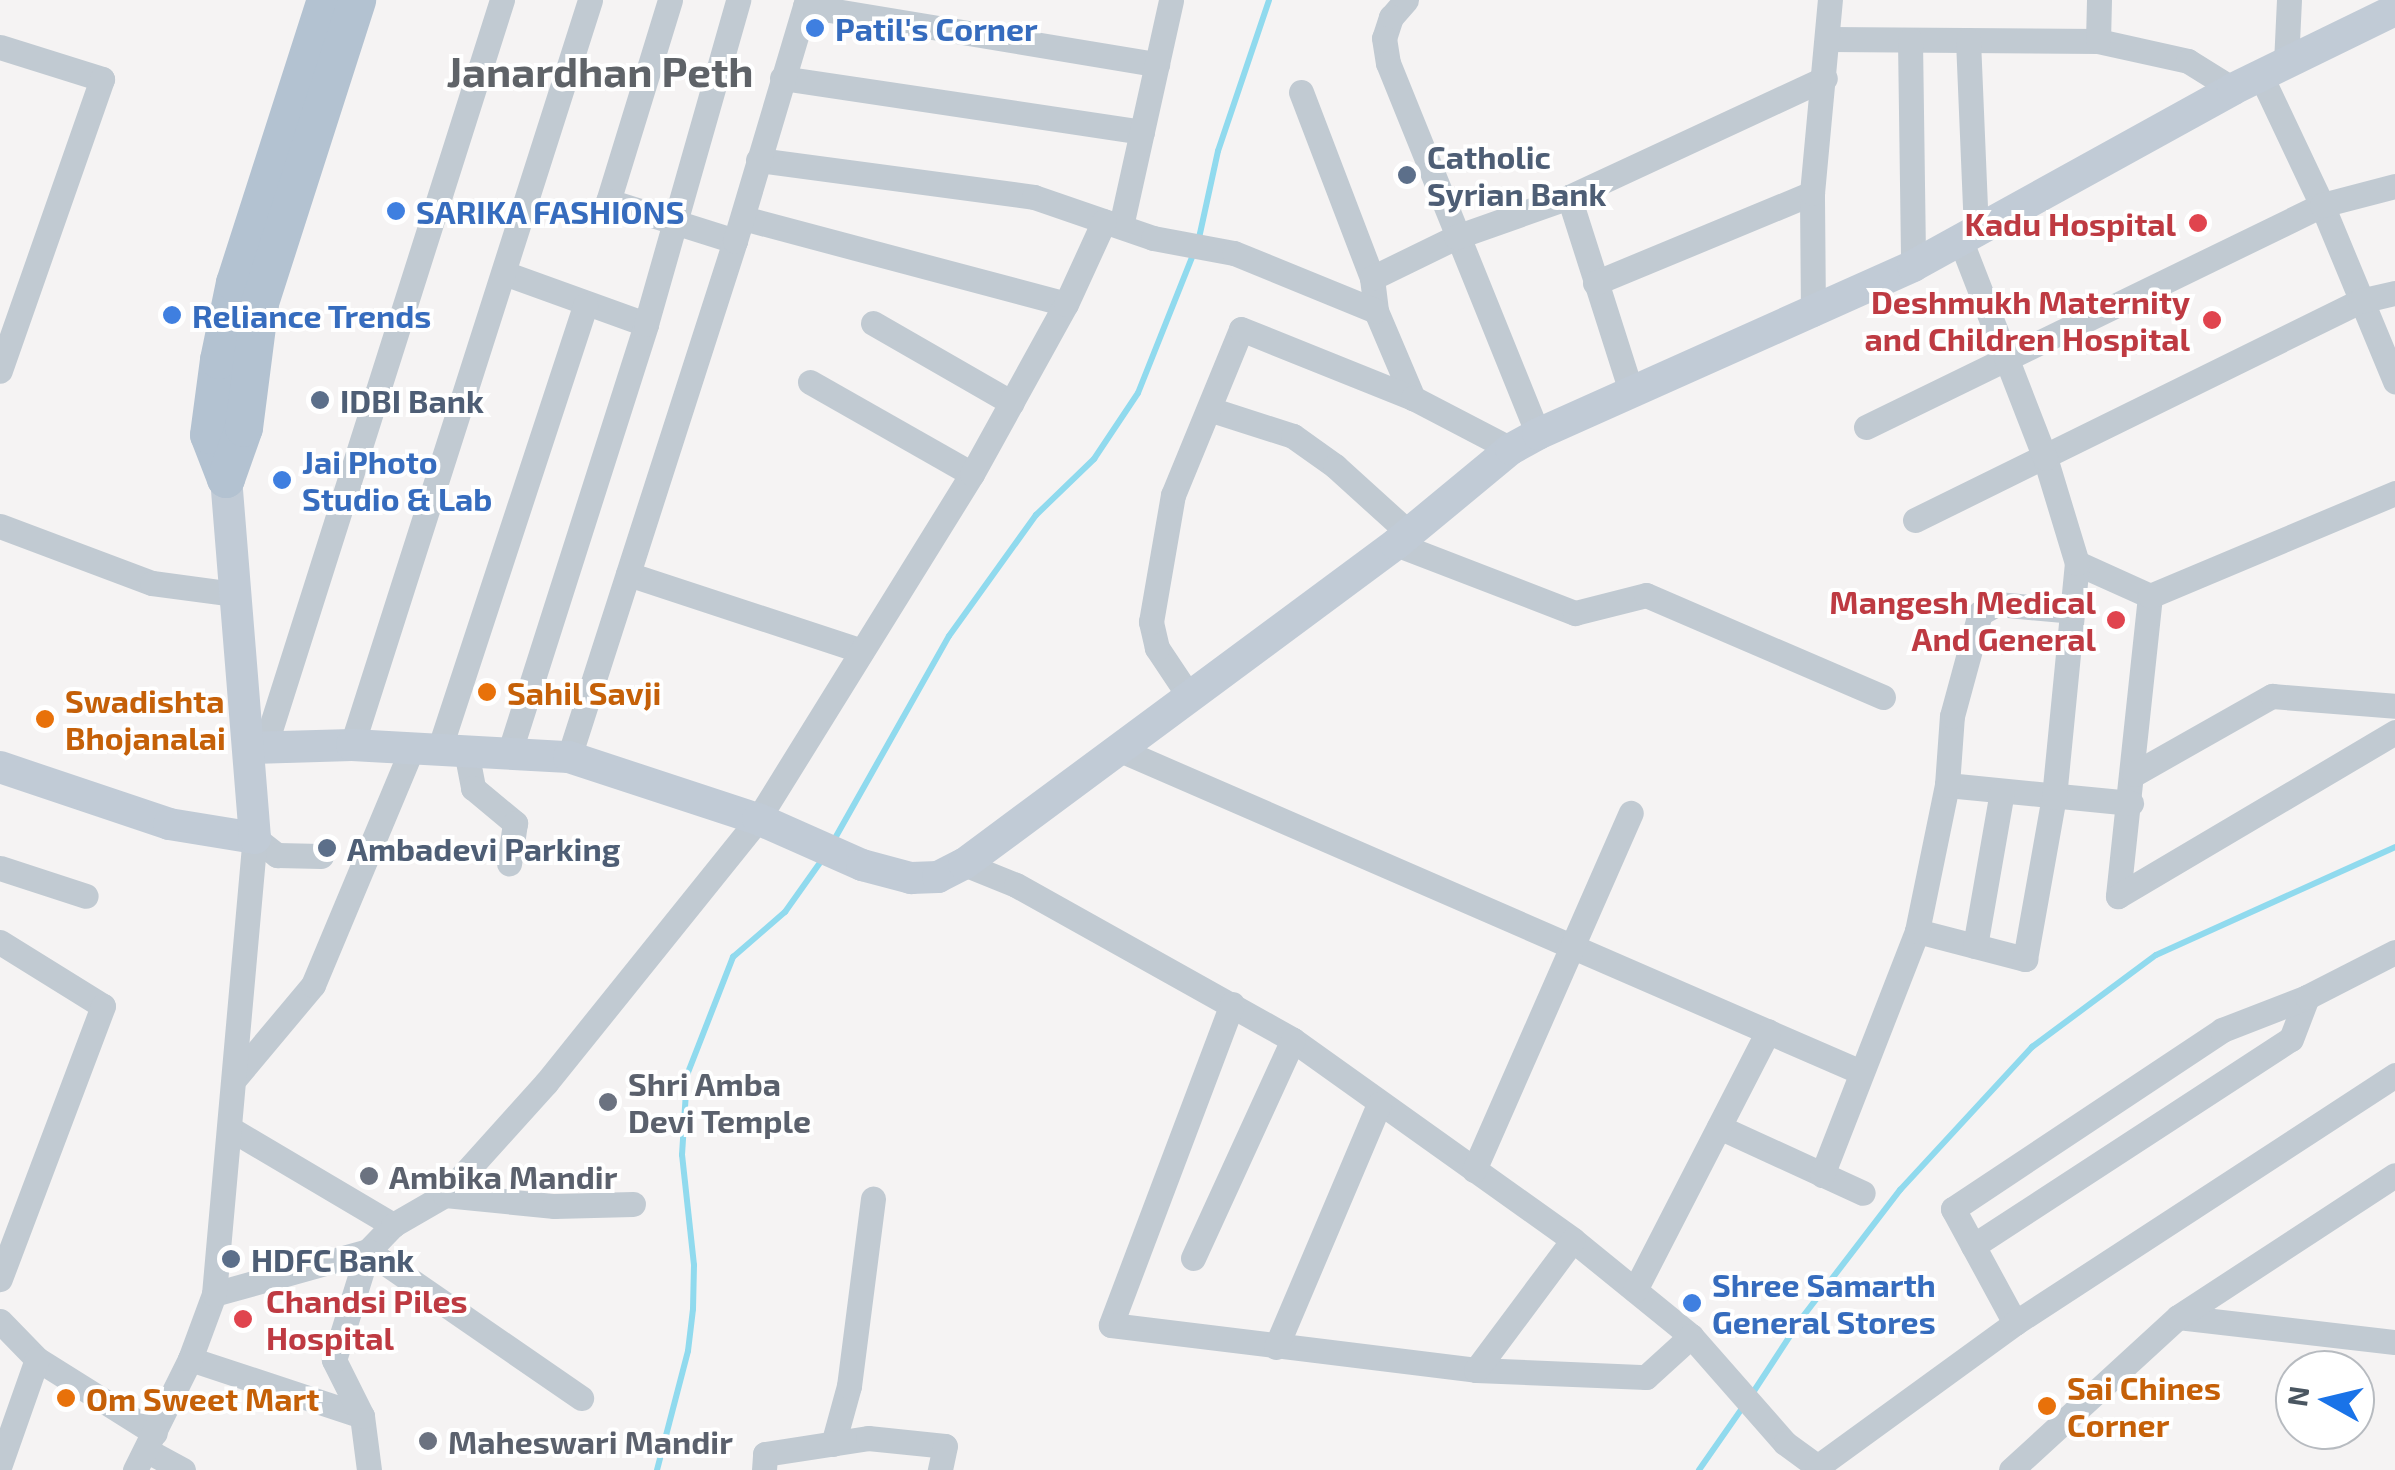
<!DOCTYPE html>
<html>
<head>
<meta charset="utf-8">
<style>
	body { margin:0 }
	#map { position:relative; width:2395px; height:1470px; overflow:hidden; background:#f5f3f3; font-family:"Exo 2",sans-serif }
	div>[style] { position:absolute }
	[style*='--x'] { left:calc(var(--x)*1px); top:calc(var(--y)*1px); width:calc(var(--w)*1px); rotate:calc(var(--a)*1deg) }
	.stream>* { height:6px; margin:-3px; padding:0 3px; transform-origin:3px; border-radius:3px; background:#90daee }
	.minor>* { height:25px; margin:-12.5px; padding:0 12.5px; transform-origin:12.5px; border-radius:12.5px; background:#c1cad2 }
	.secondary>* { height:32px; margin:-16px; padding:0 16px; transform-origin:16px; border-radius:16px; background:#c1cbd6 }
	.primary>* { height:38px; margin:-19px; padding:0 19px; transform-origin:19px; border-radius:19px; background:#b3c2d1 }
	.dots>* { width:28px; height:28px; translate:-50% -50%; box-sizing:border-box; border:5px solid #fff; border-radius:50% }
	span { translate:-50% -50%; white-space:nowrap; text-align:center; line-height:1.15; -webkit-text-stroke:8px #fff; paint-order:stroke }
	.shop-label { font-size:32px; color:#366cbe; font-weight:700 }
	.left { translate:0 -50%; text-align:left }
	.service-label { font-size:32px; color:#4e5e75; font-weight:700 }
	.health-label { font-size:32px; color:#be3a42; font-weight:700 }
	.right { translate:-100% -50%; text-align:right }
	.food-label { font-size:32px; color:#c56008; font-weight:700 }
	.worship-label { font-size:32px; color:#5b616d; font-weight:700 }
	.district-label { font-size:42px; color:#5f6368; font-weight:700 }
	.north { position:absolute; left:2275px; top:1350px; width:100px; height:100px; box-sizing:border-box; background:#fff; border:2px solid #b7bbc0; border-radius:50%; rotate:278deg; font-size:28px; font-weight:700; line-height:40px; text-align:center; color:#4a5661 }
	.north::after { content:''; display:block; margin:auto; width:35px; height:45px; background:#1a73e8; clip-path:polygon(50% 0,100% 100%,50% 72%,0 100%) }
</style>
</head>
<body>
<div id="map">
	<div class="stream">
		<div style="--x:1199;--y:238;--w:89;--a:-77.7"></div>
		<div style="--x:1218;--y:151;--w:159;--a:-71.3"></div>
		<div style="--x:834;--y:840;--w:234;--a:-60.6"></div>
		<div style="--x:949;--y:636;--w:149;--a:-54.3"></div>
		<div style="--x:1036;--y:515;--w:81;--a:-44"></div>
		<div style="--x:1094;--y:459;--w:79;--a:-56.3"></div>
		<div style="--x:1138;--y:393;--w:154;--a:-68.3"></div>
		<div style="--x:1752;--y:1394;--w:90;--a:-56.8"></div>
		<div style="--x:1801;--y:1319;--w:163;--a:-52.5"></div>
		<div style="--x:1900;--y:1190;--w:195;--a:-47.3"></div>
		<div style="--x:2032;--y:1047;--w:154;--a:-36.6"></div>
		<div style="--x:2156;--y:955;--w:262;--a:-24.3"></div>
		<div style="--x:657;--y:1470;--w:123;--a:-75.4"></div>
		<div style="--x:688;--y:1351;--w:42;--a:-83.2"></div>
		<div style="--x:693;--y:1309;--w:44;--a:-88.7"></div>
		<div style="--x:694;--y:1265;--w:111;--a:-96.2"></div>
		<div style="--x:682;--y:1155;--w:80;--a:-86.4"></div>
		<div style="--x:687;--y:1075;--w:127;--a:-68.7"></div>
		<div style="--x:733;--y:957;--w:69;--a:-40.9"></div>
		<div style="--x:785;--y:912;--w:64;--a:-54.6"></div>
		<div style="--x:1699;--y:1470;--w:80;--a:-55.1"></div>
	</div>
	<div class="minor">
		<div style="--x:670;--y:0;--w:210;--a:107.1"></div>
		<div style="--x:608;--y:201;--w:133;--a:17.5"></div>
		<div style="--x:1406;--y:0;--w:23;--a:131"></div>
		<div style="--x:1391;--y:17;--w:22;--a:108"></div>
		<div style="--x:1384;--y:38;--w:25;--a:81"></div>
		<div style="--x:1388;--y:63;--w:400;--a:68"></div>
		<div style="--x:805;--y:6;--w:357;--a:9.4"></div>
		<div style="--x:1829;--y:39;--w:269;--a:0.4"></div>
		<div style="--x:2098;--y:41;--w:92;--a:12.5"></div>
		<div style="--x:2188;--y:61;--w:53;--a:31.9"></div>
		<div style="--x:1910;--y:40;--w:226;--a:89.2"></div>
		<div style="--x:1968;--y:40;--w:194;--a:87.6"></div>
		<div style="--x:2098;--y:41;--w:41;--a:-88.6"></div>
		<div style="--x:0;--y:47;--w:107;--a:17.4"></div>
		<div style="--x:102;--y:79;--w:309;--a:109.3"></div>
		<div style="--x:2286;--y:63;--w:63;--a:-87.3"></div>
		<div style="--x:2261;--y:76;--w:143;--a:64.7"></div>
		<div style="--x:2322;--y:205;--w:191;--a:67.5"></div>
		<div style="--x:782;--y:78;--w:364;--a:8.5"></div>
		<div style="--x:1301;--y:92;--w:199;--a:69.1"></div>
		<div style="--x:1372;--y:278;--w:33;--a:83"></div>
		<div style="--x:1376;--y:311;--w:95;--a:67"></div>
		<div style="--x:758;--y:160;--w:278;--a:7.6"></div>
		<div style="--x:1034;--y:197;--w:126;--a:19"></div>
		<div style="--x:1153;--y:238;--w:82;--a:10.5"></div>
		<div style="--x:1234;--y:253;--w:153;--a:22.2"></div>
		<div style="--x:1569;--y:197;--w:204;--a:72.3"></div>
		<div style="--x:743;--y:218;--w:334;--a:14.9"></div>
		<div style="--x:1121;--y:226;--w:231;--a:-77.5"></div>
		<div style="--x:504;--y:273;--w:151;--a:19.8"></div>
		<div style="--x:1372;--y:278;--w:93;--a:-26"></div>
		<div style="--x:1456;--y:237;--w:120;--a:-19.5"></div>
		<div style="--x:1569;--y:197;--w:282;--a:-24.9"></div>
		<div style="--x:1595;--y:283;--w:235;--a:-22.5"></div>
		<div style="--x:1813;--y:314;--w:121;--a:-90.5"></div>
		<div style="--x:1812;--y:193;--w:194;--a:-84.7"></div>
		<div style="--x:873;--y:323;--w:160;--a:29.9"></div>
		<div style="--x:810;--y:382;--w:186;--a:29.6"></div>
		<div style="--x:1209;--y:409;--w:88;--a:17.8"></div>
		<div style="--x:1293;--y:436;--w:52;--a:35.5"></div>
		<div style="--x:1335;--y:466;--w:101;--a:42.2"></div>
		<div style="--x:1866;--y:427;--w:507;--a:-25.96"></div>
		<div style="--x:2322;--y:205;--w:75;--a:-14.6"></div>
		<div style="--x:1915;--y:520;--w:496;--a:-26.2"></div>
		<div style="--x:2360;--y:301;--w:36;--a:-13"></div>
		<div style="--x:0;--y:526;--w:162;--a:20.6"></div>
		<div style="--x:152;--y:583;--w:82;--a:7.7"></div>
		<div style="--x:1396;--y:544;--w:192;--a:21.1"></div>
		<div style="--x:1575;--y:613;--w:73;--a:-14.2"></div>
		<div style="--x:1646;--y:595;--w:258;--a:23.3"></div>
		<div style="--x:2077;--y:563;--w:80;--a:24.3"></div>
		<div style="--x:2150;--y:596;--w:302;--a:96.1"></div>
		<div style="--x:628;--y:574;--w:246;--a:18.2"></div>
		<div style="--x:2150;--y:596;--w:266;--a:-22.8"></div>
		<div style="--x:1189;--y:696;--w:58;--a:-123.7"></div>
		<div style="--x:1157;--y:648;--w:27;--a:-103"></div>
		<div style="--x:1151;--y:622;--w:129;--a:-80.2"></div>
		<div style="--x:1173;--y:495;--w:179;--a:-67.7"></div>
		<div style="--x:1241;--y:329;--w:185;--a:21.9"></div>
		<div style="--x:1413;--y:398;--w:110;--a:27.5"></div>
		<div style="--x:352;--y:745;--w:782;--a:-72.28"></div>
		<div style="--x:265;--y:746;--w:783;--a:-72.38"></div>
		<div style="--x:1118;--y:749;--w:810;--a:23.5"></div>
		<div style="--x:439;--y:750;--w:468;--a:-71.8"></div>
		<div style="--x:466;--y:751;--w:38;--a:79"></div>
		<div style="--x:473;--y:788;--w:55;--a:39.8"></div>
		<div style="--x:515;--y:823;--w:41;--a:98.3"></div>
		<div style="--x:509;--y:754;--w:451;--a:-72.3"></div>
		<div style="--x:646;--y:324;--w:337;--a:-74.1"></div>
		<div style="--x:569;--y:757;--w:542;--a:-72.17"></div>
		<div style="--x:735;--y:241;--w:252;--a:-73.4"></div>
		<div style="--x:2134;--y:774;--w:159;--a:-29.5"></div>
		<div style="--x:2272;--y:696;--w:123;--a:4.6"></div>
		<div style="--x:1947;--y:785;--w:185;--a:5.6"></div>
		<div style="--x:255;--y:838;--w:28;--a:38"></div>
		<div style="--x:277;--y:855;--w:44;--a:1.3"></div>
		<div style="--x:964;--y:864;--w:56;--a:22"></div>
		<div style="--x:1016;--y:885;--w:317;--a:29.2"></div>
		<div style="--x:1293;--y:1040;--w:344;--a:35.5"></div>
		<div style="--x:1573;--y:1240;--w:152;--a:39.1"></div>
		<div style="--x:1691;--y:1336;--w:142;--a:48.7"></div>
		<div style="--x:1785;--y:1443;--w:46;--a:36.1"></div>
		<div style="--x:0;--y:868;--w:90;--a:18"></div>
		<div style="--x:2118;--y:896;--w:322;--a:-30.6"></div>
		<div style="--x:1917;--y:931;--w:112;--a:14.5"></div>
		<div style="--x:2025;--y:959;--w:165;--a:-79.9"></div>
		<div style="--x:2054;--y:797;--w:235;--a:-84.4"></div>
		<div style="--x:2077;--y:563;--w:110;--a:-106.9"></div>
		<div style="--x:2045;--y:458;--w:233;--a:-111.2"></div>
		<div style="--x:0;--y:942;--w:121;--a:31.9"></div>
		<div style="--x:103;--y:1006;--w:292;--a:110.7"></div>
		<div style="--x:1975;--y:946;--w:157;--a:-80.1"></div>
		<div style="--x:1232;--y:1004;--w:343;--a:110.7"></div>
		<div style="--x:1111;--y:1325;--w:368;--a:7"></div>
		<div style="--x:1476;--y:1370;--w:170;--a:2.4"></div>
		<div style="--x:1646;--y:1377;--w:61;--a:-42.3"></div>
		<div style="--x:236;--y:1077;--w:120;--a:-50.1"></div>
		<div style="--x:313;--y:985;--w:257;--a:-67.3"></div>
		<div style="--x:1719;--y:1127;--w:158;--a:24.6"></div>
		<div style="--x:229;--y:1128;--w:191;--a:30.6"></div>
		<div style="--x:1474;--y:1170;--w:390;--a:-66.3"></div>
		<div style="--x:1822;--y:1175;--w:262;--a:-68.7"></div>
		<div style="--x:1917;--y:931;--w:149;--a:-78.4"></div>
		<div style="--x:1947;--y:785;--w:69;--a:-85.9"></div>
		<div style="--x:1952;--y:716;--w:107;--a:-74.8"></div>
		<div style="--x:1980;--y:613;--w:19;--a:-28"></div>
		<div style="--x:1997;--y:604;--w:75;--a:5.3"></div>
		<div style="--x:445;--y:1195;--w:110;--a:5.8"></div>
		<div style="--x:554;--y:1206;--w:79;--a:-1.5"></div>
		<div style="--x:1973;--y:1246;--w:379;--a:-33.1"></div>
		<div style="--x:2291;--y:1039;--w:45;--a:-69.1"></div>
		<div style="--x:1193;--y:1258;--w:240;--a:-65.4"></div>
		<div style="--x:1635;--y:1290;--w:291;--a:-62.8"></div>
		<div style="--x:214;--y:1294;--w:160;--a:-15.6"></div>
		<div style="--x:368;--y:1251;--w:36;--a:-46"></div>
		<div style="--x:393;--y:1225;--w:60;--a:-30"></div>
		<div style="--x:445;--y:1195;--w:151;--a:-48"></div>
		<div style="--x:546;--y:1083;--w:339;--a:-51.2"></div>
		<div style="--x:758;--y:819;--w:406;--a:-58.2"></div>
		<div style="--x:972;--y:474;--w:194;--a:-61.1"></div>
		<div style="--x:1066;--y:304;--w:91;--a:-65.4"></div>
		<div style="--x:2178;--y:1317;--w:218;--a:6.6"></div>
		<div style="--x:0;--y:1321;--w:53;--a:45.8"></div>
		<div style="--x:37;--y:1359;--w:139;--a:32.1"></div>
		<div style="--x:2015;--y:1323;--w:130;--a:-118.5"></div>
		<div style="--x:1953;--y:1209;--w:323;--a:-33.6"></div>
		<div style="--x:2222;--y:1030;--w:91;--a:-21.2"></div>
		<div style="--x:2307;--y:997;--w:99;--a:-27.1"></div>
		<div style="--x:1276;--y:1347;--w:264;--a:-67"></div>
		<div style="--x:190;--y:1359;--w:181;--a:18.3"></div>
		<div style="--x:362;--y:1416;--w:54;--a:82.6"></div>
		<div style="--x:1476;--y:1370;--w:162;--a:-53.3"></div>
		<div style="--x:362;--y:1416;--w:63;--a:-116.6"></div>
		<div style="--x:334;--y:1360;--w:114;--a:-72.7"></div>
		<div style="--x:368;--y:1251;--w:259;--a:34.6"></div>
		<div style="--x:833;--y:1444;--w:60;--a:-74.6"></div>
		<div style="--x:849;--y:1386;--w:189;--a:-82.7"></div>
		<div style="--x:146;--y:1450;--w:42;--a:28.4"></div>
		<div style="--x:0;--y:1464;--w:111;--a:-70.6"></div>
		<div style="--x:1817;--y:1467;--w:245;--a:-36"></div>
		<div style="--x:2015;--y:1323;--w:454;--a:-33.1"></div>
		<div style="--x:135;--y:1470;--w:124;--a:-63.6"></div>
		<div style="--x:190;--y:1359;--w:69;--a:-69.7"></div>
		<div style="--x:214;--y:1294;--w:458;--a:-84.9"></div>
		<div style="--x:764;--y:1470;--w:16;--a:-86"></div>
		<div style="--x:765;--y:1454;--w:104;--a:-8.8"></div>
		<div style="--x:868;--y:1438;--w:77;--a:5.9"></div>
		<div style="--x:945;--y:1446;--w:25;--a:102"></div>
		<div style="--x:2011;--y:1470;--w:226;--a:-42.5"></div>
		<div style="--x:2178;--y:1317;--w:259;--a:-33.2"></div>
	</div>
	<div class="secondary">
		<div style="--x:250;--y:748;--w:102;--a:-1.7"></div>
		<div style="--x:352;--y:745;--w:217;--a:3.2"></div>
		<div style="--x:569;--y:757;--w:199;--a:18.2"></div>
		<div style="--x:758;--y:819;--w:114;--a:23.9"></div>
		<div style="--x:862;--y:865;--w:51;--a:14.9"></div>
		<div style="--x:911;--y:878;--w:27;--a:-2"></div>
		<div style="--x:938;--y:877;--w:29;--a:-27"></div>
		<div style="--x:964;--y:864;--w:538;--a:-36.53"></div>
		<div style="--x:1396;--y:544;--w:149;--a:-39.6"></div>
		<div style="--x:1511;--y:449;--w:31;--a:-29"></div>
		<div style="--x:1538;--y:434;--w:411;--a:-24.1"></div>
		<div style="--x:1913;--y:266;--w:366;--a:-28.9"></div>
		<div style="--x:2233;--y:89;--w:180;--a:-26"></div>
		<div style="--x:0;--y:767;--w:178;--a:18.6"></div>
		<div style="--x:169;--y:824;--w:87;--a:9.2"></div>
		<div style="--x:255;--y:838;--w:360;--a:-94.6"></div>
	</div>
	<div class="primary">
		<div style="--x:226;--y:479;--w:47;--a:-111.1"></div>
		<div style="--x:209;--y:435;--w:76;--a:-82.4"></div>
		<div style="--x:219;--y:360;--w:79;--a:-78.3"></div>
		<div style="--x:235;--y:283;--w:297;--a:-72.2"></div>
		<div style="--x:226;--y:479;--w:54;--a:-70.6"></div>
		<div style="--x:244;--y:428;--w:126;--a:-82.7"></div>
		<div style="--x:260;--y:303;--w:318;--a:-72.2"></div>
	</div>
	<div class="dots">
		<div style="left:815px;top:28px;background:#3f7fe0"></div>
		<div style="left:1407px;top:175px;background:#5c6f8a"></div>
		<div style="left:396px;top:211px;background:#3f7fe0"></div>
		<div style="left:2198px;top:223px;background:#e0444e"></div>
		<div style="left:172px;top:315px;background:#3f7fe0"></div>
		<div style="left:2212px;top:320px;background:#e0444e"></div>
		<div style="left:320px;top:400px;background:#5c6f8a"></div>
		<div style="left:282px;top:480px;background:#3f7fe0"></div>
		<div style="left:2116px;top:620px;background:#e0444e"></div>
		<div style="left:487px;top:692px;background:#e8710a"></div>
		<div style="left:45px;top:719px;background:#e8710a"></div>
		<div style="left:327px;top:848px;background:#5c6f8a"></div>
		<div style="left:608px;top:1102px;background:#6b7280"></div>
		<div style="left:369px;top:1176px;background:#6b7280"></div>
		<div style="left:231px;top:1259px;background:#5c6f8a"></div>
		<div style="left:1692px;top:1303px;background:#3f7fe0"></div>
		<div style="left:243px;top:1319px;background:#e0444e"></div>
		<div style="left:66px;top:1398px;background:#e8710a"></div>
		<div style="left:2047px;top:1406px;background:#e8710a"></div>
		<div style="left:428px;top:1441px;background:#6b7280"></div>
	</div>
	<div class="shop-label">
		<span class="left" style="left:835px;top:28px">Patil's Corner</span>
		<span class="left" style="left:416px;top:211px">SARIKA FASHIONS</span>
		<span class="left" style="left:192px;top:315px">Reliance Trends</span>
		<span class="left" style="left:302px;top:480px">Jai Photo<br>Studio &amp; Lab</span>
		<span class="left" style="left:1712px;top:1303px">Shree Samarth<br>General Stores</span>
	</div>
	<div class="service-label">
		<span class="left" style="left:1427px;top:175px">Catholic<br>Syrian Bank</span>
		<span class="left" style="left:340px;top:400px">IDBI Bank</span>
		<span class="left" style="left:347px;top:848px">Ambadevi Parking</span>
		<span class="left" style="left:251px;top:1259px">HDFC Bank</span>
	</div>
	<div class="health-label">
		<span class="right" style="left:2176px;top:223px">Kadu Hospital</span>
		<span class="right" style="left:2190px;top:320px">Deshmukh Maternity<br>and Children Hospital</span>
		<span class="right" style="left:2096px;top:620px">Mangesh Medical<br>And General</span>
		<span class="left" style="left:266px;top:1319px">Chandsi Piles<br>Hospital</span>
	</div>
	<div class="food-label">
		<span class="left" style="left:507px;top:692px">Sahil Savji</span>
		<span class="left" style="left:65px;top:719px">Swadishta<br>Bhojanalai</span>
		<span class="left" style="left:2067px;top:1406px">Sai Chines<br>Corner</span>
		<span class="left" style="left:86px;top:1398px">Om Sweet Mart</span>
	</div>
	<div class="worship-label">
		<span class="left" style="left:628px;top:1102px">Shri Amba<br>Devi Temple</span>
		<span class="left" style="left:389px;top:1176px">Ambika Mandir</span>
		<span class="left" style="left:448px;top:1441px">Maheswari Mandir</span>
	</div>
	<div class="district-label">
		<span style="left:600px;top:70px">Janardhan Peth</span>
	</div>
	<div class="north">N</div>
</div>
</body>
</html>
